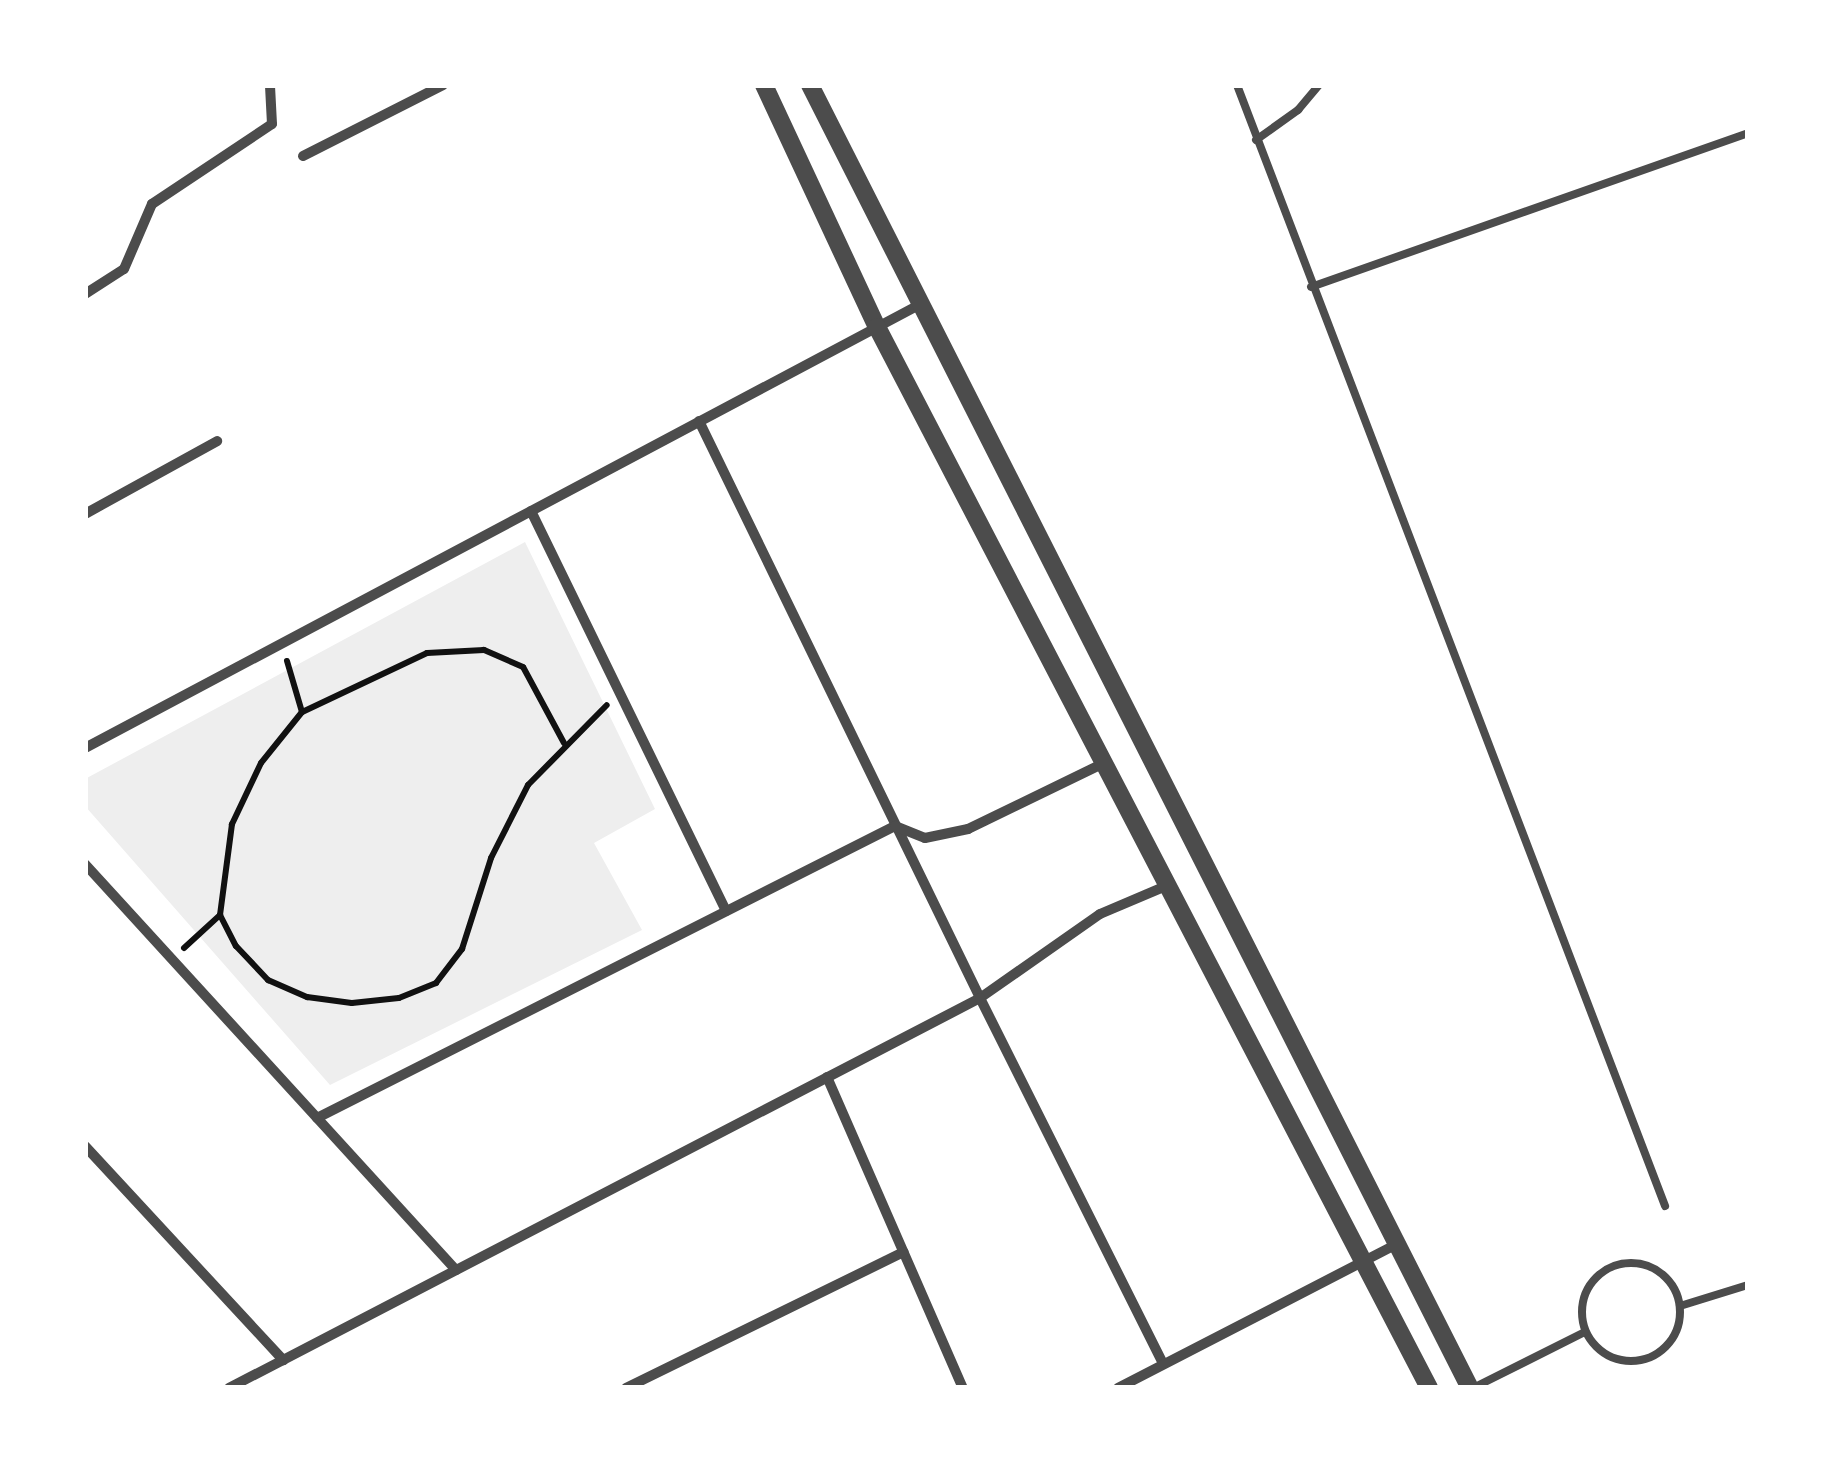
<!DOCTYPE html>
<html>
<head>
<meta charset="utf-8">
<style>
	body { margin:0 }
	#map { position:relative; width:1833px; height:1473px; overflow:hidden; background:#fff; font-family:"Varela Round",sans-serif }
	div>[style] { position:absolute }
	[style*='--x'] { left:calc(var(--x)*1px); top:calc(var(--y)*1px); width:calc(var(--w)*1px); rotate:calc(var(--a)*1deg) }
	.green>* { inset:0; background:#eee }
	.path>* { height:6px; margin:-3px; padding:0 3px; transform-origin:3px; border-radius:3px; background:#111 }
	.service>* { height:8px; margin:-4px; padding:0 4px; transform-origin:4px; border-radius:4px; background:#4c4c4c }
	.service>.ring { margin:-4px; padding:0; box-sizing:content-box; background:none; border:8px solid #4c4c4c; border-radius:50% }
	.minor>* { height:10px; margin:-5px; padding:0 5px; transform-origin:5px; border-radius:5px; background:#4c4c4c }
	.tertiary>* { height:18px; margin:-9px; padding:0 9px; transform-origin:9px; border-radius:9px; background:#4c4c4c }
	span { translate:-50% -50%; white-space:nowrap; text-align:center; line-height:1.15; -webkit-text-stroke:9px #fff; paint-order:stroke }
	.frame { position:absolute; inset:0; border:88px solid #fff; pointer-events:none }
</style>
</head>
<body>
<div id="map">
	<div class="green">
		<div style="clip-path:polygon(525px 542px,655px 809px,594px 843px,642px 930px,330px 1085px,85px 806px,85px 779px)"></div>
	</div>
	<div class="path">
		<div style="--x:287;--y:661;--w:53;--a:73.6"></div>
		<div style="--x:564;--y:743;--w:86;--a:-118.3"></div>
		<div style="--x:523;--y:667;--w:43;--a:-156.4"></div>
		<div style="--x:484;--y:650;--w:57;--a:177"></div>
		<div style="--x:427;--y:653;--w:138;--a:154.7"></div>
		<div style="--x:302;--y:712;--w:65;--a:128.8"></div>
		<div style="--x:261;--y:763;--w:68;--a:115.4"></div>
		<div style="--x:232;--y:824;--w:92;--a:97.5"></div>
		<div style="--x:220;--y:915;--w:35;--a:63"></div>
		<div style="--x:236;--y:946;--w:47;--a:46.7"></div>
		<div style="--x:268;--y:980;--w:43;--a:23.6"></div>
		<div style="--x:307;--y:997;--w:45;--a:7.6"></div>
		<div style="--x:352;--y:1003;--w:47;--a:-6.1"></div>
		<div style="--x:399;--y:998;--w:40;--a:-22"></div>
		<div style="--x:436;--y:983;--w:43;--a:-52.6"></div>
		<div style="--x:462;--y:949;--w:96;--a:-72.3"></div>
		<div style="--x:491;--y:858;--w:82;--a:-63.1"></div>
		<div style="--x:528;--y:785;--w:112;--a:-45.4"></div>
		<div style="--x:184;--y:948;--w:49;--a:-42.5"></div>
	</div>
	<div class="service">
		<div style="--x:1237;--y:85;--w:1200;--a:69.1"></div>
		<div style="--x:1256;--y:140;--w:52;--a:-35.5"></div>
		<div style="--x:1298;--y:110;--w:33;--a:-50"></div>
		<div style="--x:1311;--y:287;--w:463;--a:-19.4"></div>
		<div class="ring" style="left:1582px;top:1263px;width:90px;height:90px"></div>
		<div style="--x:1680;--y:1306;--w:71;--a:-17.2"></div>
		<div style="--x:1473;--y:1388;--w:125;--a:-26.6"></div>
	</div>
	<div class="minor">
		<div style="--x:303;--y:156;--w:157;--a:-26.9"></div>
		<div style="--x:85;--y:294;--w:46;--a:-32.7"></div>
		<div style="--x:124;--y:269;--w:71;--a:-66.7"></div>
		<div style="--x:152;--y:204;--w:144;--a:-33.7"></div>
		<div style="--x:272;--y:124;--w:39;--a:-93"></div>
		<div style="--x:699;--y:421;--w:642;--a:64.03"></div>
		<div style="--x:980;--y:998;--w:146;--a:-35"></div>
		<div style="--x:1100;--y:914;--w:72;--a:-23"></div>
		<div style="--x:531;--y:511;--w:445;--a:64"></div>
		<div style="--x:85;--y:514;--w:151;--a:-28.9"></div>
		<div style="--x:85;--y:748;--w:944;--a:-27.98"></div>
		<div style="--x:85;--y:864;--w:550;--a:47.58"></div>
		<div style="--x:827;--y:1077;--w:339;--a:66.4"></div>
		<div style="--x:317;--y:1118;--w:648;--a:-26.8"></div>
		<div style="--x:895;--y:826;--w:32;--a:22"></div>
		<div style="--x:925;--y:838;--w:44;--a:-11.8"></div>
		<div style="--x:968;--y:829;--w:149;--a:-25.9"></div>
		<div style="--x:85;--y:1146;--w:292;--a:47.2"></div>
		<div style="--x:229;--y:1388;--w:846;--a:-27.44"></div>
		<div style="--x:980;--y:998;--w:409;--a:63.4"></div>
		<div style="--x:626;--y:1388;--w:309;--a:-26.1"></div>
		<div style="--x:1118;--y:1388;--w:312;--a:-27.3"></div>
	</div>
	<div class="tertiary">
		<div style="--x:764;--y:85;--w:267;--a:65"></div>
		<div style="--x:877;--y:327;--w:1196;--a:62.51"></div>
		<div style="--x:810;--y:85;--w:1461;--a:63.14"></div>
	</div>
	<div class="frame"></div>
</div>
</body>
</html>
